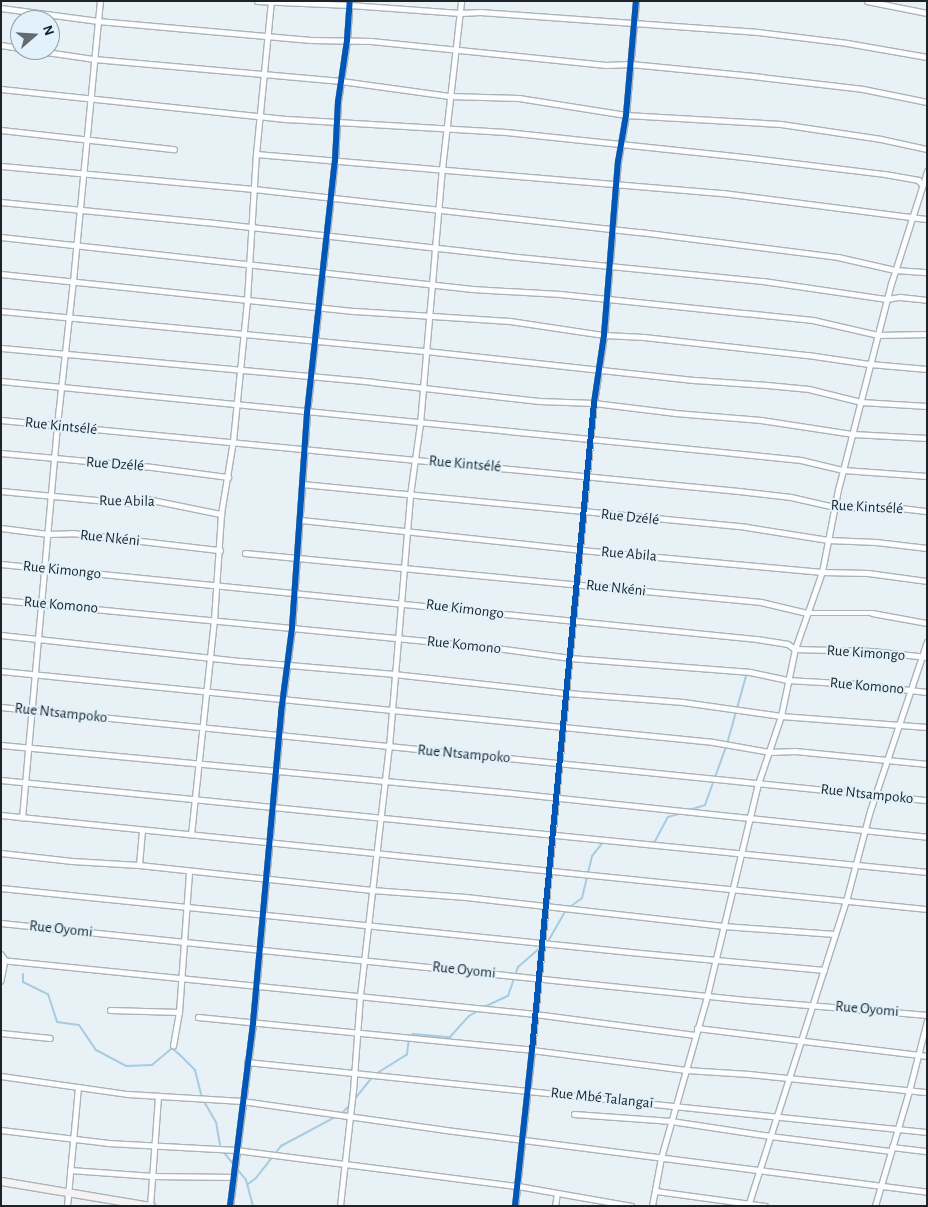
<!DOCTYPE html>
<html>
<head>
<meta charset="utf-8">
<style>
	body { margin:0 }
	#map { position:relative; width:928px; height:1207px; overflow:hidden; background:#e7f1f6; font-family:"Alegreya Sans",sans-serif }
	div>[style] { position:absolute }
	[style*='--x'] { left:calc(var(--x)*1px); top:calc(var(--y)*1px); width:calc(var(--w)*1px); rotate:calc(var(--a)*1deg) }
	.stream>* { height:2px; margin:-1px; padding:0 1px; transform-origin:1px; border-radius:1px; background:#a7cbe1 }
	.roads { filter:drop-shadow(1px 0 #acb3b7) drop-shadow(-1px 0 #acb3b7) drop-shadow(0 1px #acb3b7) drop-shadow(0 -1px #acb3b7) }
	.minor>* { height:4.5px; margin:-2.25px; padding:0 2.25px; transform-origin:2.25px; border-radius:2.25px; background:#fbfdfe }
	.primary>* { height:7px; margin:-3.5px; padding:0 3.5px; transform-origin:3.5px; border-radius:3.5px; background:#f5f2f4 }
	.cycleway>* { height:6px; margin:-3px; padding:0 3px; transform-origin:3px; border-radius:3px; background:#0057b8 }
	span { translate:-50% -50%; white-space:nowrap; text-align:center; line-height:1.15; -webkit-text-stroke:4px #e1f2fc; paint-order:stroke }
	.street-label { font-size:15px; color:#1d2327 }
	.frame { position:absolute; inset:0; border:2px solid #1d2327; pointer-events:none }
	.north { position:absolute; left:10px; top:10px; width:50px; height:50px; box-sizing:border-box; background:#e1f2fc; border:1px solid #939fa7; border-radius:50%; rotate:71deg; font-size:14px; font-weight:700; line-height:20px; text-align:center; color:#1d2327 }
	.north::after { content:''; display:block; margin:auto; width:18px; height:22px; background:#646b6f; clip-path:polygon(50% 0,100% 100%,50% 72%,0 100%) }
</style>
</head>
<body>
<div id="map">
	<div class="stream">
		<div style="--x:689;--y:810;--w:17;--a:-17"></div>
		<div style="--x:705;--y:805;--w:65;--a:-70.2"></div>
		<div style="--x:727;--y:744;--w:71;--a:-74.4"></div>
		<div style="--x:654;--y:843;--w:30;--a:-62"></div>
		<div style="--x:668;--y:817;--w:15;--a:-16"></div>
		<div style="--x:570;--y:907;--w:15;--a:-37"></div>
		<div style="--x:582;--y:898;--w:43;--a:-76.6"></div>
		<div style="--x:592;--y:856;--w:19;--a:-51"></div>
		<div style="--x:547;--y:943;--w:38;--a:-60"></div>
		<div style="--x:23;--y:974;--w:8;--a:90"></div>
		<div style="--x:23;--y:982;--w:28;--a:26"></div>
		<div style="--x:48;--y:994;--w:29;--a:72"></div>
		<div style="--x:57;--y:1022;--w:22;--a:8"></div>
		<div style="--x:79;--y:1025;--w:30;--a:56"></div>
		<div style="--x:96;--y:1050;--w:34;--a:28"></div>
		<div style="--x:126;--y:1066;--w:26;--a:-2"></div>
		<div style="--x:152;--y:1065;--w:26;--a:-40"></div>
		<div style="--x:172;--y:1048;--w:9;--a:41"></div>
		<div style="--x:179;--y:1054;--w:23;--a:45"></div>
		<div style="--x:195;--y:1070;--w:29;--a:76"></div>
		<div style="--x:202;--y:1098;--w:28;--a:60"></div>
		<div style="--x:216;--y:1122;--w:27;--a:80"></div>
		<div style="--x:221;--y:1149;--w:40;--a:51"></div>
		<div style="--x:246;--y:1180;--w:27;--a:75"></div>
		<div style="--x:484;--y:1007;--w:26;--a:-25"></div>
		<div style="--x:508;--y:996;--w:31;--a:-71"></div>
		<div style="--x:518;--y:967;--w:30;--a:-41"></div>
		<div style="--x:353;--y:1101;--w:33;--a:-51"></div>
		<div style="--x:374;--y:1075;--w:39;--a:-32"></div>
		<div style="--x:407;--y:1054;--w:16;--a:-83"></div>
		<div style="--x:409;--y:1038;--w:6;--a:-45"></div>
		<div style="--x:413;--y:1034;--w:37;--a:5"></div>
		<div style="--x:450;--y:1037;--w:28;--a:-48"></div>
		<div style="--x:469;--y:1016;--w:13;--a:-29"></div>
		<div style="--x:341;--y:1114;--w:13;--a:-45"></div>
		<div style="--x:248;--y:1184;--w:10;--a:-37"></div>
		<div style="--x:256;--y:1178;--w:41;--a:-52"></div>
		<div style="--x:281;--y:1146;--w:64;--a:-28.2"></div>
	</div>
	<div class="roads">
		<div class="minor">
			<div style="--x:257;--y:1;--w:93;--a:2.5"></div>
			<div style="--x:350;--y:5;--w:110;--a:4.2"></div>
			<div style="--x:460;--y:13;--w:20;--a:-3"></div>
			<div style="--x:480;--y:12;--w:279;--a:4.1"></div>
			<div style="--x:758;--y:32;--w:90;--a:7"></div>
			<div style="--x:847;--y:43;--w:81;--a:9.9"></div>
			<div style="--x:867;--y:1;--w:61;--a:11.3"></div>
			<div style="--x:1;--y:8;--w:98;--a:7.6"></div>
			<div style="--x:98;--y:21;--w:213;--a:5.1"></div>
			<div style="--x:310;--y:40;--w:61;--a:0.9"></div>
			<div style="--x:371;--y:41;--w:236;--a:5.8"></div>
			<div style="--x:606;--y:65;--w:25;--a:-2"></div>
			<div style="--x:631;--y:64;--w:123;--a:5.6"></div>
			<div style="--x:753;--y:76;--w:111;--a:6.7"></div>
			<div style="--x:863;--y:89;--w:65;--a:11.5"></div>
			<div style="--x:1;--y:45;--w:19;--a:9"></div>
			<div style="--x:33;--y:50;--w:62;--a:8.4"></div>
			<div style="--x:94;--y:59;--w:248;--a:5.1"></div>
			<div style="--x:341;--y:81;--w:109;--a:7.9"></div>
			<div style="--x:449;--y:96;--w:70;--a:1.6"></div>
			<div style="--x:519;--y:98;--w:108;--a:9"></div>
			<div style="--x:626;--y:115;--w:155;--a:3.3"></div>
			<div style="--x:781;--y:124;--w:101;--a:8.5"></div>
			<div style="--x:881;--y:139;--w:47;--a:12.3"></div>
			<div style="--x:1;--y:89;--w:288;--a:6"></div>
			<div style="--x:287;--y:119;--w:219;--a:3.4"></div>
			<div style="--x:506;--y:132;--w:239;--a:6"></div>
			<div style="--x:744;--y:157;--w:142;--a:6.9"></div>
			<div style="--x:885;--y:174;--w:34;--a:10"></div>
			<div style="--x:918;--y:180;--w:7;--a:45"></div>
			<div style="--x:1;--y:130;--w:174;--a:6.3"></div>
			<div style="--x:256;--y:154;--w:469;--a:4.8"></div>
			<div style="--x:723;--y:193;--w:206;--a:7.3"></div>
			<div style="--x:1;--y:166;--w:254;--a:5.2"></div>
			<div style="--x:254;--y:189;--w:388;--a:6.4"></div>
			<div style="--x:640;--y:232;--w:200;--a:7.2"></div>
			<div style="--x:838;--y:257;--w:58;--a:12.8"></div>
			<div style="--x:895;--y:270;--w:32;--a:4"></div>
			<div style="--x:1;--y:202;--w:206;--a:5.6"></div>
			<div style="--x:206;--y:222;--w:303;--a:6.4"></div>
			<div style="--x:507;--y:256;--w:257;--a:5.6"></div>
			<div style="--x:763;--y:281;--w:125;--a:8.3"></div>
			<div style="--x:887;--y:299;--w:13;--a:-9"></div>
			<div style="--x:900;--y:297;--w:27;--a:6"></div>
			<div style="--x:1;--y:237;--w:474;--a:6.3"></div>
			<div style="--x:472;--y:289;--w:88;--a:3.3"></div>
			<div style="--x:560;--y:294;--w:186;--a:5.9"></div>
			<div style="--x:745;--y:313;--w:68;--a:5.9"></div>
			<div style="--x:813;--y:320;--w:67;--a:13"></div>
			<div style="--x:878;--y:335;--w:49;--a:-1.2"></div>
			<div style="--x:1;--y:274;--w:356;--a:6"></div>
			<div style="--x:355;--y:311;--w:155;--a:3.7"></div>
			<div style="--x:510;--y:321;--w:95;--a:8.5"></div>
			<div style="--x:604;--y:335;--w:40;--a:2.9"></div>
			<div style="--x:644;--y:337;--w:165;--a:6.3"></div>
			<div style="--x:808;--y:355;--w:63;--a:8.3"></div>
			<div style="--x:870;--y:364;--w:57;--a:5"></div>
			<div style="--x:1;--y:311;--w:427;--a:5.4"></div>
			<div style="--x:426;--y:351;--w:271;--a:6.2"></div>
			<div style="--x:695;--y:380;--w:72;--a:4"></div>
			<div style="--x:767;--y:385;--w:42;--a:5.4"></div>
			<div style="--x:809;--y:389;--w:54;--a:14"></div>
			<div style="--x:861;--y:402;--w:66;--a:3.5"></div>
			<div style="--x:1;--y:348;--w:373;--a:5.2"></div>
			<div style="--x:372;--y:382;--w:168;--a:6.5"></div>
			<div style="--x:539;--y:401;--w:55;--a:2.1"></div>
			<div style="--x:594;--y:403;--w:82;--a:7"></div>
			<div style="--x:675;--y:413;--w:86;--a:4.7"></div>
			<div style="--x:761;--y:420;--w:93;--a:8.7"></div>
			<div style="--x:853;--y:434;--w:74;--a:3.1"></div>
			<div style="--x:1;--y:381;--w:736;--a:5.62"></div>
			<div style="--x:733;--y:453;--w:68;--a:5.9"></div>
			<div style="--x:801;--y:460;--w:43;--a:13.4"></div>
			<div style="--x:843;--y:470;--w:84;--a:4.1"></div>
			<div style="--x:1;--y:420;--w:741;--a:5.5"></div>
			<div style="--x:739;--y:491;--w:52;--a:6.6"></div>
			<div style="--x:791;--y:497;--w:45;--a:12.8"></div>
			<div style="--x:835;--y:507;--w:66;--a:0.9"></div>
			<div style="--x:901;--y:508;--w:26;--a:7"></div>
			<div style="--x:1;--y:453;--w:152;--a:5.3"></div>
			<div style="--x:152;--y:467;--w:77;--a:7.5"></div>
			<div style="--x:302;--y:484;--w:446;--a:5.5"></div>
			<div style="--x:746;--y:527;--w:83;--a:9"></div>
			<div style="--x:828;--y:540;--w:48;--a:2.4"></div>
			<div style="--x:876;--y:542;--w:51;--a:6.7"></div>
			<div style="--x:1;--y:491;--w:127;--a:5.4"></div>
			<div style="--x:127;--y:503;--w:20;--a:-11"></div>
			<div style="--x:147;--y:499;--w:76;--a:11.5"></div>
			<div style="--x:301;--y:520;--w:282;--a:6.1"></div>
			<div style="--x:581;--y:550;--w:242;--a:5.2"></div>
			<div style="--x:822;--y:572;--w:46;--a:1.2"></div>
			<div style="--x:868;--y:573;--w:60;--a:7.7"></div>
			<div style="--x:1;--y:528;--w:47;--a:7.3"></div>
			<div style="--x:48;--y:534;--w:24;--a:-2"></div>
			<div style="--x:72;--y:533;--w:149;--a:6.6"></div>
			<div style="--x:245;--y:553;--w:518;--a:5.42"></div>
			<div style="--x:761;--y:602;--w:47;--a:13.4"></div>
			<div style="--x:807;--y:613;--w:65;--a:0"></div>
			<div style="--x:872;--y:613;--w:56;--a:10.3"></div>
			<div style="--x:1;--y:564;--w:760;--a:5.67"></div>
			<div style="--x:757;--y:639;--w:31;--a:9"></div>
			<div style="--x:788;--y:644;--w:9;--a:36"></div>
			<div style="--x:795;--y:649;--w:77;--a:1.5"></div>
			<div style="--x:872;--y:651;--w:55;--a:6.2"></div>
			<div style="--x:1;--y:600;--w:490;--a:5.5"></div>
			<div style="--x:489;--y:647;--w:82;--a:7.7"></div>
			<div style="--x:570;--y:658;--w:181;--a:4.4"></div>
			<div style="--x:750;--y:672;--w:38;--a:12"></div>
			<div style="--x:787;--y:680;--w:70;--a:3.3"></div>
			<div style="--x:857;--y:684;--w:70;--a:6.5"></div>
			<div style="--x:1;--y:635;--w:242;--a:6.2"></div>
			<div style="--x:242;--y:661;--w:153;--a:4.9"></div>
			<div style="--x:394;--y:674;--w:174;--a:6.3"></div>
			<div style="--x:567;--y:693;--w:116;--a:4.4"></div>
			<div style="--x:683;--y:702;--w:99;--a:8.1"></div>
			<div style="--x:781;--y:716;--w:146;--a:4.3"></div>
			<div style="--x:1;--y:671;--w:716;--a:5.69"></div>
			<div style="--x:713;--y:742;--w:58;--a:10"></div>
			<div style="--x:770;--y:752;--w:25;--a:-2"></div>
			<div style="--x:795;--y:751;--w:133;--a:5.6"></div>
			<div style="--x:1;--y:707;--w:931;--a:5.74"></div>
			<div style="--x:1;--y:745;--w:503;--a:5.36"></div>
			<div style="--x:502;--y:792;--w:427;--a:6"></div>
			<div style="--x:1;--y:780;--w:931;--a:5.67"></div>
			<div style="--x:1;--y:815;--w:931;--a:5.8"></div>
			<div style="--x:22;--y:818;--w:395;--a:-84.9"></div>
			<div style="--x:57;--y:425;--w:145;--a:-83.7"></div>
			<div style="--x:73;--y:281;--w:281;--a:-84.5"></div>
			<div style="--x:191;--y:835;--w:216;--a:-83.9"></div>
			<div style="--x:214;--y:620;--w:106;--a:-86.2"></div>
			<div style="--x:221;--y:514;--w:74;--a:-80.7"></div>
			<div style="--x:233;--y:441;--w:142;--a:-84.3"></div>
			<div style="--x:247;--y:300;--w:146;--a:-86.5"></div>
			<div style="--x:256;--y:154;--w:154;--a:-84.4"></div>
			<div style="--x:1;--y:853;--w:71;--a:6.4"></div>
			<div style="--x:72;--y:861;--w:67;--a:3.4"></div>
			<div style="--x:139;--y:865;--w:234;--a:6.1"></div>
			<div style="--x:372;--y:890;--w:94;--a:4.3"></div>
			<div style="--x:466;--y:897;--w:259;--a:6.4"></div>
			<div style="--x:723;--y:926;--w:112;--a:4.1"></div>
			<div style="--x:139;--y:865;--w:34;--a:-85"></div>
			<div style="--x:1;--y:888;--w:632;--a:5.81"></div>
			<div style="--x:630;--y:952;--w:195;--a:5.3"></div>
			<div style="--x:1;--y:923;--w:751;--a:5.89"></div>
			<div style="--x:748;--y:1000;--w:180;--a:4.8"></div>
			<div style="--x:1;--y:954;--w:7;--a:56"></div>
			<div style="--x:5;--y:960;--w:21;--a:101"></div>
			<div style="--x:1;--y:960;--w:537;--a:5.77"></div>
			<div style="--x:535;--y:1014;--w:161;--a:7.5"></div>
			<div style="--x:110;--y:1010;--w:69;--a:1.7"></div>
			<div style="--x:198;--y:1017;--w:336;--a:5.6"></div>
			<div style="--x:532;--y:1050;--w:155;--a:7.4"></div>
			<div style="--x:686;--y:1070;--w:63;--a:3.6"></div>
			<div style="--x:749;--y:1074;--w:179;--a:5.8"></div>
			<div style="--x:697;--y:1028;--w:232;--a:6.9"></div>
			<div style="--x:1;--y:1033;--w:49;--a:5.8"></div>
			<div style="--x:173;--y:1046;--w:35;--a:-80"></div>
			<div style="--x:179;--y:1012;--w:141;--a:-85.9"></div>
			<div style="--x:247;--y:1062;--w:684;--a:5.88"></div>
			<div style="--x:1;--y:1076;--w:128;--a:8.1"></div>
			<div style="--x:128;--y:1094;--w:114;--a:3.5"></div>
			<div style="--x:242;--y:1101;--w:206;--a:8.1"></div>
			<div style="--x:446;--y:1130;--w:485;--a:7.3"></div>
			<div style="--x:574;--y:1114;--w:97;--a:4.1"></div>
			<div style="--x:671;--y:1121;--w:100;--a:8.6"></div>
			<div style="--x:770;--y:1136;--w:122;--a:7.1"></div>
			<div style="--x:1;--y:1130;--w:108;--a:6.9"></div>
			<div style="--x:108;--y:1143;--w:128;--a:3.1"></div>
			<div style="--x:236;--y:1150;--w:284;--a:7.3"></div>
			<div style="--x:518;--y:1186;--w:115;--a:10"></div>
			<div style="--x:892;--y:1147;--w:35;--a:7"></div>
			<div style="--x:70;--y:1170;--w:83;--a:4.1"></div>
			<div style="--x:153;--y:1176;--w:81;--a:0.7"></div>
			<div style="--x:656;--y:1191;--w:110;--a:7.8"></div>
			<div style="--x:67;--y:1206;--w:119;--a:-84.7"></div>
			<div style="--x:150;--y:1206;--w:110;--a:-85.8"></div>
			<div style="--x:230;--y:1206;--w:184;--a:-82.8"></div>
			<div style="--x:253;--y:1023;--w:311;--a:-84.8"></div>
			<div style="--x:281;--y:713;--w:86;--a:-82.6"></div>
			<div style="--x:292;--y:628;--w:216;--a:-86"></div>
			<div style="--x:307;--y:413;--w:254;--a:-83.7"></div>
			<div style="--x:335;--y:161;--w:59;--a:-87.1"></div>
			<div style="--x:338;--y:102;--w:63;--a:-81.7"></div>
			<div style="--x:347;--y:40;--w:39;--a:-86"></div>
			<div style="--x:340;--y:1206;--w:116;--a:-83.6"></div>
			<div style="--x:353;--y:1091;--w:95;--a:-85.8"></div>
			<div style="--x:360;--y:996;--w:251;--a:-83.4"></div>
			<div style="--x:389;--y:747;--w:253;--a:-85.2"></div>
			<div style="--x:410;--y:495;--w:72;--a:-82"></div>
			<div style="--x:420;--y:424;--w:256;--a:-85.1"></div>
			<div style="--x:442;--y:169;--w:169;--a:-83.5"></div>
			<div style="--x:515;--y:1206;--w:157;--a:-83.8"></div>
			<div style="--x:532;--y:1050;--w:650;--a:-84.53"></div>
			<div style="--x:594;--y:403;--w:69;--a:-81.6"></div>
			<div style="--x:604;--y:335;--w:174;--a:-85.4"></div>
			<div style="--x:618;--y:162;--w:48;--a:-80.3"></div>
			<div style="--x:626;--y:115;--w:114;--a:-85"></div>
			<div style="--x:555;--y:1206;--w:12;--a:-81"></div>
			<div style="--x:652;--y:1206;--w:49;--a:-79.4"></div>
			<div style="--x:661;--y:1158;--w:168;--a:-74.1"></div>
			<div style="--x:707;--y:996;--w:218;--a:-76.5"></div>
			<div style="--x:758;--y:784;--w:72;--a:-71.3"></div>
			<div style="--x:781;--y:716;--w:68;--a:-78.2"></div>
			<div style="--x:795;--y:649;--w:82;--a:-70.7"></div>
			<div style="--x:822;--y:572;--w:84;--a:-79"></div>
			<div style="--x:838;--y:490;--w:213;--a:-75.6"></div>
			<div style="--x:891;--y:284;--w:118;--a:-72.2"></div>
			<div style="--x:748;--y:1206;--w:320;--a:-72.2"></div>
			<div style="--x:846;--y:901;--w:93;--a:-75.1"></div>
			<div style="--x:870;--y:811;--w:178;--a:-71.4"></div>
			<div style="--x:875;--y:1206;--w:120;--a:-73.5"></div>
			<div style="--x:909;--y:1091;--w:72;--a:-75.6"></div>
		</div>
		<div class="primary">
			<div style="--x:1;--y:1181;--w:152;--a:9.5"></div>
		</div>
	</div>
	<div class="cycleway">
		<div style="--x:230;--y:1206;--w:184;--a:-82.8"></div>
		<div style="--x:253;--y:1023;--w:311;--a:-84.8"></div>
		<div style="--x:281;--y:713;--w:86;--a:-82.6"></div>
		<div style="--x:292;--y:628;--w:216;--a:-86"></div>
		<div style="--x:307;--y:413;--w:254;--a:-83.7"></div>
		<div style="--x:335;--y:161;--w:59;--a:-87.1"></div>
		<div style="--x:338;--y:102;--w:63;--a:-81.7"></div>
		<div style="--x:347;--y:40;--w:39;--a:-86"></div>
		<div style="--x:515;--y:1206;--w:157;--a:-83.8"></div>
		<div style="--x:532;--y:1050;--w:650;--a:-84.53"></div>
		<div style="--x:594;--y:403;--w:69;--a:-81.6"></div>
		<div style="--x:604;--y:335;--w:174;--a:-85.4"></div>
		<div style="--x:618;--y:162;--w:48;--a:-80.3"></div>
		<div style="--x:626;--y:115;--w:114;--a:-85"></div>
	</div>
	<div class="street-label">
		<span style="left:61px;top:426px;rotate:6deg">Rue Kintsélé</span>
		<span style="left:115px;top:464px;rotate:4deg">Rue Dzélé</span>
		<span style="left:465px;top:464px;rotate:5deg">Rue Kintsélé</span>
		<span style="left:127px;top:501px;rotate:1deg">Rue Abila</span>
		<span style="left:867px;top:507px;rotate:3deg">Rue Kintsélé</span>
		<span style="left:630px;top:517px;rotate:6deg">Rue Dzélé</span>
		<span style="left:110px;top:538px;rotate:6deg">Rue Nkéni</span>
		<span style="left:629px;top:554px;rotate:5deg">Rue Abila</span>
		<span style="left:62px;top:570px;rotate:6deg">Rue Kimongo</span>
		<span style="left:616px;top:588px;rotate:6deg">Rue Nkéni</span>
		<span style="left:61px;top:605px;rotate:5deg">Rue Komono</span>
		<span style="left:465px;top:609px;rotate:7deg">Rue Kimongo</span>
		<span style="left:464px;top:645px;rotate:6deg">Rue Komono</span>
		<span style="left:866px;top:653px;rotate:4deg">Rue Kimongo</span>
		<span style="left:867px;top:686px;rotate:5deg">Rue Komono</span>
		<span style="left:61px;top:713px;rotate:6deg">Rue Ntsampoko</span>
		<span style="left:464px;top:754px;rotate:5deg">Rue Ntsampoko</span>
		<span style="left:867px;top:794px;rotate:6deg">Rue Ntsampoko</span>
		<span style="left:61px;top:929px;rotate:6deg">Rue Oyomi</span>
		<span style="left:464px;top:970px;rotate:6deg">Rue Oyomi</span>
		<span style="left:867px;top:1009px;rotate:5deg">Rue Oyomi</span>
		<span style="left:602px;top:1098px;rotate:6deg">Rue Mbé Talangaï</span>
	</div>
	<div class="frame"></div>
	<div class="north">N</div>
</div>
</body>
</html>
